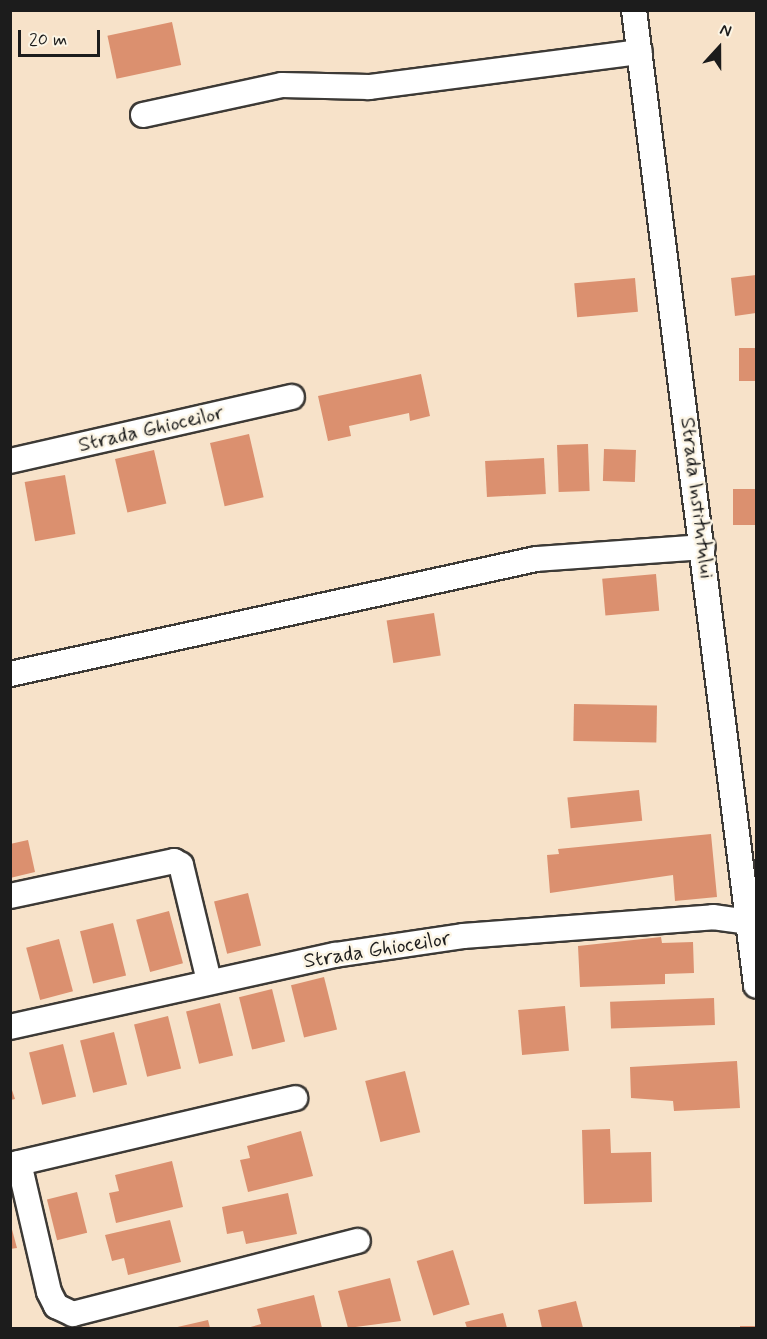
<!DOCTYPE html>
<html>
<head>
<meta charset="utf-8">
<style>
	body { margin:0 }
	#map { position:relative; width:767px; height:1339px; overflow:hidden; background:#f7e2c9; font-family:Mynerve,sans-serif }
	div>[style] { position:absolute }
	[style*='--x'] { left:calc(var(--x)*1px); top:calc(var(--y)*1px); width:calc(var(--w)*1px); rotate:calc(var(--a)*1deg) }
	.building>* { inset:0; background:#db906f; transform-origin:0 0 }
	.roads { filter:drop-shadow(2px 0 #3d3a36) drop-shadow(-2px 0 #3d3a36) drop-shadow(0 2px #3d3a36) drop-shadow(0 -2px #3d3a36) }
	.street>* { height:24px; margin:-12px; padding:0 12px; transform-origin:12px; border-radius:12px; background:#fff }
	span { translate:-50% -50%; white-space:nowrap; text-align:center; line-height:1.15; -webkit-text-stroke:5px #fcf5e5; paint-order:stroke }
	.street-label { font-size:21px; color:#1c1c1c }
	.frame { position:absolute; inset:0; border:12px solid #1c1c1c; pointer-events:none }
	.north { position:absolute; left:689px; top:18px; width:60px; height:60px; -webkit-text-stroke:4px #fcf5e5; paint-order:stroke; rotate:21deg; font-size:16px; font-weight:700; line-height:24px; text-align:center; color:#1c1c1c }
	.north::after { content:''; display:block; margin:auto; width:21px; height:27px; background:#1c1c1c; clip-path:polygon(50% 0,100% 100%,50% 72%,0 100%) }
	.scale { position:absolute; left:18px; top:30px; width:82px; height:27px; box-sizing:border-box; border:3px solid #1c1c1c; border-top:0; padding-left:8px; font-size:18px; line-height:21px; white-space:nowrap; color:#1c1c1c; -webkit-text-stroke:4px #fcf5e5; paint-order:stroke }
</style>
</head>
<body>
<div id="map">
	<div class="building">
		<div style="left:172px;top:22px;width:44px;height:66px;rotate:78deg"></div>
		<div style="clip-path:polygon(756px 275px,756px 313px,735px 316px,731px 278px)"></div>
		<div style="left:635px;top:278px;width:34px;height:61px;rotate:85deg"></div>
		<div style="left:739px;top:348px;width:17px;height:33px"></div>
		<div style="clip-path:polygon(421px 374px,430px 416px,410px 421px,409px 413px,349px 426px,351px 436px,328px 441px,318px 396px)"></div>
		<div style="left:249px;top:434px;width:65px;height:40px;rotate:77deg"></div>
		<div style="left:588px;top:444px;width:47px;height:31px;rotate:88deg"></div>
		<div style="left:604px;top:449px;width:32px;height:32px;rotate:2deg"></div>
		<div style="left:154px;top:450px;width:55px;height:40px;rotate:77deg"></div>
		<div style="left:544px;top:458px;width:36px;height:59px;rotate:87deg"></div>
		<div style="left:65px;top:475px;width:60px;height:41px;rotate:80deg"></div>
		<div style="left:756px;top:489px;width:36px;height:23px;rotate:90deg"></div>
		<div style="left:656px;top:574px;width:37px;height:54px;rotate:85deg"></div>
		<div style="left:434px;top:613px;width:43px;height:48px;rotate:81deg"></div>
		<div style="left:574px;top:704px;width:83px;height:37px;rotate:1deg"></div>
		<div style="left:639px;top:790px;width:31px;height:72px;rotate:84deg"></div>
		<div style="clip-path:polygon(711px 834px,717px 897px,675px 901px,673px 875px,550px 893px,547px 855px,559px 854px,558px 849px)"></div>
		<div style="clip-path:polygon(28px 840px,35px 872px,10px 878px,10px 844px)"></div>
		<div style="left:248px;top:893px;width:54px;height:35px;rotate:76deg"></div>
		<div style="left:169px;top:911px;width:54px;height:34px;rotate:75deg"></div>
		<div style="left:113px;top:923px;width:54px;height:34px;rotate:76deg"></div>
		<div style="clip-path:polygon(661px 937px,662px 943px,693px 942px,694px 973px,665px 974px,665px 984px,580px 987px,578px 946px)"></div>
		<div style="left:59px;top:939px;width:54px;height:34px;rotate:75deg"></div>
		<div style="left:324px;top:977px;width:54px;height:34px;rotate:76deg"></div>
		<div style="left:272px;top:989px;width:54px;height:34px;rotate:76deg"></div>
		<div style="left:714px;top:998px;width:27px;height:104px;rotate:88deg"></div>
		<div style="left:220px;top:1003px;width:54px;height:35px;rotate:76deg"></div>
		<div style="left:565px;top:1006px;width:45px;height:47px;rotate:85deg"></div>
		<div style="left:168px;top:1016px;width:54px;height:35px;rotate:76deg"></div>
		<div style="left:114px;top:1032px;width:54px;height:35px;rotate:76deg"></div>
		<div style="left:63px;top:1044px;width:54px;height:35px;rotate:76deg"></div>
		<div style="clip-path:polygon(737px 1061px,740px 1108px,674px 1111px,673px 1101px,631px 1098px,630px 1067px)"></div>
		<div style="left:405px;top:1071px;width:63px;height:41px;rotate:76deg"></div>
		<div style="clip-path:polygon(10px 1084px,15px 1099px,10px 1100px)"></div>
		<div style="clip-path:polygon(610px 1129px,611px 1153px,651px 1152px,652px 1202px,584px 1204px,582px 1130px)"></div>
		<div style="clip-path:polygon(301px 1131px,313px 1176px,248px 1192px,240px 1160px,250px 1158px,247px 1146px)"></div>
		<div style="clip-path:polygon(172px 1161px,183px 1207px,116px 1223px,109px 1193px,119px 1191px,115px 1175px)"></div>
		<div style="left:77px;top:1192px;width:42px;height:31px;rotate:76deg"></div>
		<div style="clip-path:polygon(288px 1193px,297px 1234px,246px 1244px,243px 1231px,227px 1234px,222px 1207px)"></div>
		<div style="clip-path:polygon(170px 1220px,181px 1262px,128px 1275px,124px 1258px,112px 1261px,105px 1235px)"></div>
		<div style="clip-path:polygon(10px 1222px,17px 1248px,10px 1249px)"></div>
		<div style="left:453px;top:1250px;width:57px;height:38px;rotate:73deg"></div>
		<div style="clip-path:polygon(390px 1278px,401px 1321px,348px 1328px,338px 1291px)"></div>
		<div style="clip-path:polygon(314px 1295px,322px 1328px,247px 1328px,261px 1324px,257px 1309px)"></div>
		<div style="clip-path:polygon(576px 1301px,583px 1328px,542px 1328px,538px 1310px)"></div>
		<div style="clip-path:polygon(503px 1313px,507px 1328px,467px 1328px,465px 1322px)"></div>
		<div style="clip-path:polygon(208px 1320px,210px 1328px,173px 1328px)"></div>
		<div style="left:740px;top:1326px;width:16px;height:2px"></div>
	</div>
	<div class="roads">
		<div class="street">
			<div style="--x:634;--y:10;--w:983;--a:82.87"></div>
			<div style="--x:143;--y:115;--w:142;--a:-12.2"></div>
			<div style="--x:282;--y:85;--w:87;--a:1.3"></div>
			<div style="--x:369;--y:87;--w:273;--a:-7.4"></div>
			<div style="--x:10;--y:461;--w:289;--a:-12.8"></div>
			<div style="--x:10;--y:674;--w:538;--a:-12.33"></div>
			<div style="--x:536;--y:559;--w:167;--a:-4.1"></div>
			<div style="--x:10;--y:896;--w:168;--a:-12"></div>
			<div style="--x:174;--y:861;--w:8;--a:30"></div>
			<div style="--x:181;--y:865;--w:119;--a:76.4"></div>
			<div style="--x:10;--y:1027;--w:333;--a:-12.5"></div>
			<div style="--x:335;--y:955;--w:129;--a:-8.4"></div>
			<div style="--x:463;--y:936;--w:251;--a:-4.3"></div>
			<div style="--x:713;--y:917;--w:35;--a:8"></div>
			<div style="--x:19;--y:1163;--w:132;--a:76.9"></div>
			<div style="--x:49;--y:1292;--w:16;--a:63"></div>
			<div style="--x:56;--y:1306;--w:19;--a:25"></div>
			<div style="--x:73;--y:1314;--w:294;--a:-14.4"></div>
			<div style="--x:10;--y:1165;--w:293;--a:-13.2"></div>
		</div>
	</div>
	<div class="street-label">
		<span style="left:151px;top:429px;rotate:-13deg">Strada Ghioceilor</span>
		<span style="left:697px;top:498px;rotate:83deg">Strada Institutului</span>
		<span style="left:377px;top:950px;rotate:-9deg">Strada Ghioceilor</span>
	</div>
	<div class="frame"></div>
	<div class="north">N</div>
	<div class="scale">20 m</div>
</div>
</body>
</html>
